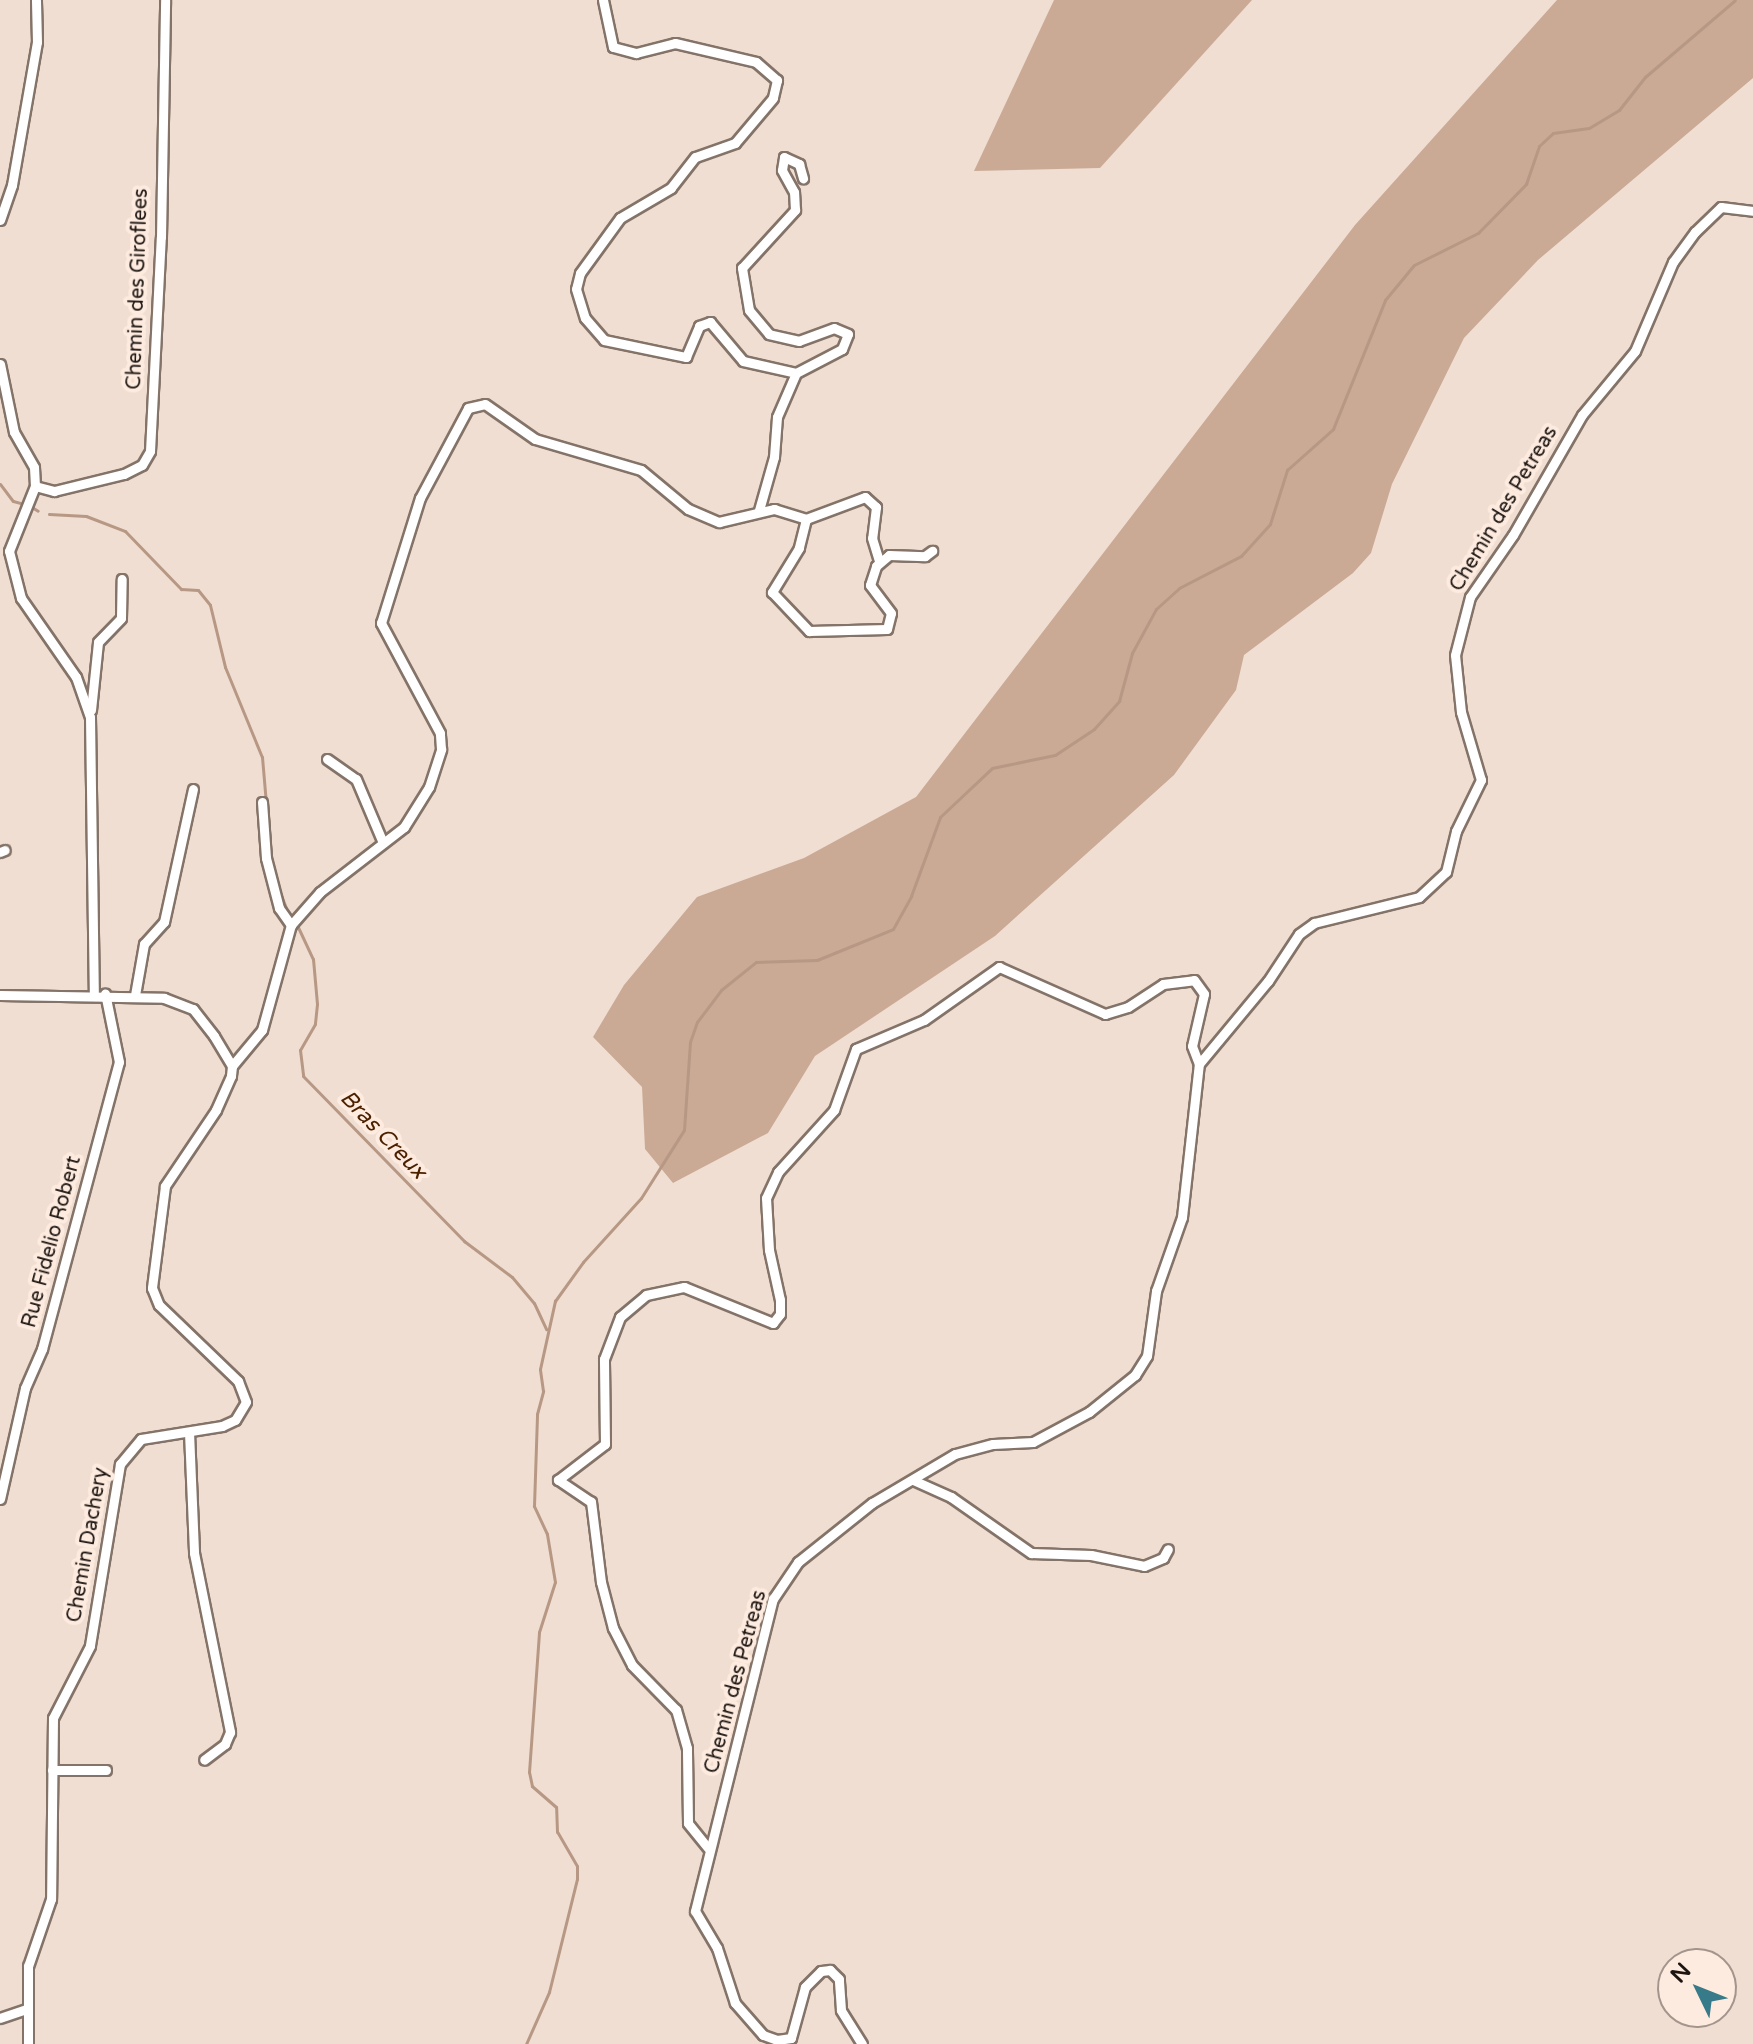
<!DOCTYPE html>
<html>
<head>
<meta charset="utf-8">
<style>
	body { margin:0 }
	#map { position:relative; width:1753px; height:2044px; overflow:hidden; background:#f1ded2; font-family:"Varela Round",sans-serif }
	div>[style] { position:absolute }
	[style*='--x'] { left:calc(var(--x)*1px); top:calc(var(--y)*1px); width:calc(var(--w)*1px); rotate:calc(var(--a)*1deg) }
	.forest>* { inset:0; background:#caaa95 }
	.stream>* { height:3px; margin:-1.5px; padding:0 1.5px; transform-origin:1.5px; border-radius:1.5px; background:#b79884 }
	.roads { filter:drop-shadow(2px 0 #847368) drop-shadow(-2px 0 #847368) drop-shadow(0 2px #847368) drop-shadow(0 -2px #847368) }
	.minor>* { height:9px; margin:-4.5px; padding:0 4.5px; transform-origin:4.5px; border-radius:4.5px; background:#fff }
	span { translate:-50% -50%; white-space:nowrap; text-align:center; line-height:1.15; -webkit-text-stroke:8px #feebdf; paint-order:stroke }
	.street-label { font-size:20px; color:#1b1410 }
	.water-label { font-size:22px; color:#4b2100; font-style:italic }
	.north { position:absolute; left:1657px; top:1948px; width:80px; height:80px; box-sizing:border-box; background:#feebdf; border:2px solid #a3958c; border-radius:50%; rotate:313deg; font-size:22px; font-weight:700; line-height:32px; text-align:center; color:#1b1410 }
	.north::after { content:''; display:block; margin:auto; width:28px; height:36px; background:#377b8a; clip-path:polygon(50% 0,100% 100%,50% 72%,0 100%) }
</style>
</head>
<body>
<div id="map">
	<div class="forest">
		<div style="clip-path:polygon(1054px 0,1252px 0,1100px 168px,974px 171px)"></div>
		<div style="clip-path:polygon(1557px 0,1753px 0,1753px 78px,1538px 260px,1464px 338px,1392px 484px,1371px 553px,1353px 573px,1244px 655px,1236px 690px,1174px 775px,995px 936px,815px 1056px,768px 1133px,673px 1183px,645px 1149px,642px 1087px,593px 1037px,624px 985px,697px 897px,804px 858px,916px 797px,1355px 225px)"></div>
	</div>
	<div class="stream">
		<div style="--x:0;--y:484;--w:21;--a:53"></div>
		<div style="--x:13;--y:501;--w:11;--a:15"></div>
		<div style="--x:30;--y:506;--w:9;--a:32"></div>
		<div style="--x:49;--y:514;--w:37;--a:3"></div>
		<div style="--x:86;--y:516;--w:42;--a:21"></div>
		<div style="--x:125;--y:531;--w:81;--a:46"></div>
		<div style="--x:181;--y:589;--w:17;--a:3"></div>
		<div style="--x:198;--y:590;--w:19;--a:51"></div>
		<div style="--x:210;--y:605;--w:64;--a:76.4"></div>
		<div style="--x:225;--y:667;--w:97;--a:67.7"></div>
		<div style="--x:262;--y:757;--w:47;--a:85.1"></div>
		<div style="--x:276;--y:882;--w:33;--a:69"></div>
		<div style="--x:297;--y:925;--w:38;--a:65"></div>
		<div style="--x:313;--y:959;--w:45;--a:84.9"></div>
		<div style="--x:317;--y:1004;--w:20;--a:96"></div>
		<div style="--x:315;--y:1024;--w:30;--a:120"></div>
		<div style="--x:300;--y:1050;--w:26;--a:83"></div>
		<div style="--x:303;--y:1076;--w:231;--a:45.7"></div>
		<div style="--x:464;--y:1241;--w:60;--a:36.9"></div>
		<div style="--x:512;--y:1277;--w:34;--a:50"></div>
		<div style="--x:534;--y:1303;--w:29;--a:65"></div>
		<div style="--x:526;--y:2044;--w:57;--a:-66.1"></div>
		<div style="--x:549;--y:1992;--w:116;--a:-76.1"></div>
		<div style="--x:577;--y:1879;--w:13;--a:-90"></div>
		<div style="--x:577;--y:1866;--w:39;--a:-120"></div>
		<div style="--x:557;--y:1832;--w:25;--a:-92"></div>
		<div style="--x:556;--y:1807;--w:32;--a:-139"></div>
		<div style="--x:532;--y:1786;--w:14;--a:-102"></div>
		<div style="--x:529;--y:1772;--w:140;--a:-85.9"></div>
		<div style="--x:539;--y:1632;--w:52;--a:-72.3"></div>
		<div style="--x:555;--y:1582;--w:49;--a:-99.5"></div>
		<div style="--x:547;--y:1534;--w:31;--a:-115"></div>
		<div style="--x:534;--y:1506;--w:92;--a:-88.1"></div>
		<div style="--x:537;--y:1414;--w:24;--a:-75"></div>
		<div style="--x:543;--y:1391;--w:22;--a:-98"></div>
		<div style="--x:540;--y:1369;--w:70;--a:-77.6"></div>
		<div style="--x:555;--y:1301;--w:48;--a:-54.3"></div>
		<div style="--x:583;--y:1262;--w:86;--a:-47.8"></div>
		<div style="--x:641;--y:1198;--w:80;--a:-57.7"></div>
		<div style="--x:684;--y:1130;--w:88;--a:-86.1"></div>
		<div style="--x:690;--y:1042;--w:21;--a:-71"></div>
		<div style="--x:697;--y:1022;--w:40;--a:-53"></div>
		<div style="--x:721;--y:990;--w:45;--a:-38.7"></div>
		<div style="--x:756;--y:962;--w:61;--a:-1.9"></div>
		<div style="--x:817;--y:960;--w:82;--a:-22.2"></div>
		<div style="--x:893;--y:929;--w:38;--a:-61"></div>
		<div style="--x:911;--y:896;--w:84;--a:-69.8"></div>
		<div style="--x:940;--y:817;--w:71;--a:-43.3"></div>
		<div style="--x:992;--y:768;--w:64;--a:-11.7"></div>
		<div style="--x:1055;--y:755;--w:47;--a:-33.7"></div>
		<div style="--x:1094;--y:729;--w:38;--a:-48"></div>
		<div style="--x:1119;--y:701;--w:50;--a:-74.8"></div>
		<div style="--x:1132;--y:653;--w:50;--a:-61.4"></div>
		<div style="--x:1156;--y:609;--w:31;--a:-42"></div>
		<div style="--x:1179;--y:588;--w:70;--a:-27.3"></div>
		<div style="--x:1241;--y:556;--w:43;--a:-47.8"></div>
		<div style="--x:1270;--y:524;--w:57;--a:-72.5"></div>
		<div style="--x:1287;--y:470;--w:62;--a:-41.7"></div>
		<div style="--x:1333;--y:429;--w:139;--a:-68"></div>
		<div style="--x:1385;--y:300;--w:45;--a:-50.4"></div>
		<div style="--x:1414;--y:265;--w:72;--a:-26.6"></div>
		<div style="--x:1478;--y:233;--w:69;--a:-45.6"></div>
		<div style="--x:1526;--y:184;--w:40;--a:-71.1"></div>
		<div style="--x:1539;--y:146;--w:19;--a:-43"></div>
		<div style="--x:1553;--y:133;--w:36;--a:-8"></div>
		<div style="--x:1589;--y:128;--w:35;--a:-31"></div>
		<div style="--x:1619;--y:110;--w:42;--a:-51.8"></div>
		<div style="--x:1645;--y:77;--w:118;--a:-40.5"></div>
	</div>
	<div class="roads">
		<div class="minor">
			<div style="--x:603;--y:0;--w:48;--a:78"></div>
			<div style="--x:613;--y:47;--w:24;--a:15"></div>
			<div style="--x:636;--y:53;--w:40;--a:-14.4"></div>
			<div style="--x:675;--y:43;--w:83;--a:13.2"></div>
			<div style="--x:756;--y:62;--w:28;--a:41"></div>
			<div style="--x:777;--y:80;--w:18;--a:103"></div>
			<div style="--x:773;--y:98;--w:59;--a:130.2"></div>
			<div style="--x:735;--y:143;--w:42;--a:160.7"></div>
			<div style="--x:695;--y:157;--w:39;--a:128"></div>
			<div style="--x:671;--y:188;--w:59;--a:149.5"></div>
			<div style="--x:620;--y:218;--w:68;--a:126"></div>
			<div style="--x:580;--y:273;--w:16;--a:104"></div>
			<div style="--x:576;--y:289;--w:30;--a:73"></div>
			<div style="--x:585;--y:318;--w:29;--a:49"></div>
			<div style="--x:604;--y:340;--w:84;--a:11.7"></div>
			<div style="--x:686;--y:357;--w:34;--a:-67"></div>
			<div style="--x:699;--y:326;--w:12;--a:-20"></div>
			<div style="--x:710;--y:322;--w:51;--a:49.8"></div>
			<div style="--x:743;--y:361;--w:54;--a:12.8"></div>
			<div style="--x:796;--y:373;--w:48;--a:113.4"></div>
			<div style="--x:777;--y:417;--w:40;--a:94.3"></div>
			<div style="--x:774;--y:457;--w:55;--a:105.8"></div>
			<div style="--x:0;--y:220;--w:37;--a:-71"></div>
			<div style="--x:12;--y:185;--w:145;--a:-80.1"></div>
			<div style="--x:37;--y:42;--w:42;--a:-91.4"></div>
			<div style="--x:0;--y:364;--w:69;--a:78.4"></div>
			<div style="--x:14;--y:432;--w:40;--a:60.3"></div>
			<div style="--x:34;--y:467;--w:19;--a:87"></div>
			<div style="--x:35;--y:486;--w:70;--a:111.8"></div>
			<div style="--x:796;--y:373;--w:52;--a:-27.6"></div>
			<div style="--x:842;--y:349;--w:16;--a:-68"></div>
			<div style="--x:848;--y:334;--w:15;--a:-157"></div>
			<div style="--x:834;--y:328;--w:37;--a:160"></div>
			<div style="--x:799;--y:341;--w:31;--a:-167"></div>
			<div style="--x:769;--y:334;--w:31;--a:-130"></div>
			<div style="--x:749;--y:310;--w:43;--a:-99.5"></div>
			<div style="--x:742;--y:268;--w:79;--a:-47.6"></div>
			<div style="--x:795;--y:210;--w:18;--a:-93"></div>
			<div style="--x:794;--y:192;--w:25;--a:-119"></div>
			<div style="--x:782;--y:170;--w:13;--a:-81"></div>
			<div style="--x:784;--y:157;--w:17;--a:25"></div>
			<div style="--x:799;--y:164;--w:15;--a:74"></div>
			<div style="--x:35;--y:486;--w:20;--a:15"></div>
			<div style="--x:54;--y:491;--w:72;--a:-13.7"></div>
			<div style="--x:124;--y:474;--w:20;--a:-27"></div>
			<div style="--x:142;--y:465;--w:16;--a:-60"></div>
			<div style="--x:150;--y:451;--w:214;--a:-87.1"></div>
			<div style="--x:161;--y:237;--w:237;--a:-89"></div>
			<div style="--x:806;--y:519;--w:30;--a:104"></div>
			<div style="--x:799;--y:548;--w:52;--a:121.5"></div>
			<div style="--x:772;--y:592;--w:54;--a:46.5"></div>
			<div style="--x:809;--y:631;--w:78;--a:-1.5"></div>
			<div style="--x:887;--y:629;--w:16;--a:-76"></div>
			<div style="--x:891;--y:613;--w:35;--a:-127"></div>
			<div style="--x:870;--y:585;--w:20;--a:-72"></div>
			<div style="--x:876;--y:566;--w:17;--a:-40"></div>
			<div style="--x:889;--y:555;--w:36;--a:2"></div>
			<div style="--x:925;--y:556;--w:9;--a:-36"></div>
			<div style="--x:806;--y:519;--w:63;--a:-20.4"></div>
			<div style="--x:865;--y:497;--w:15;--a:42"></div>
			<div style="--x:876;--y:507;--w:31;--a:97"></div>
			<div style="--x:872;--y:538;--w:24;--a:73"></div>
			<div style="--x:9;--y:551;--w:49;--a:75.7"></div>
			<div style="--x:21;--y:598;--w:96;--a:55.2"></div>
			<div style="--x:76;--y:677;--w:42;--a:70.7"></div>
			<div style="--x:90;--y:717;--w:277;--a:89.2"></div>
			<div style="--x:91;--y:710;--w:68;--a:-84.1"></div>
			<div style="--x:98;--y:642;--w:33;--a:-46"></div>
			<div style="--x:121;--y:618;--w:39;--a:-89"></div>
			<div style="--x:327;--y:759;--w:35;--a:35"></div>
			<div style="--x:356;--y:779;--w:69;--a:67.1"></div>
			<div style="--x:262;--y:802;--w:56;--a:85.9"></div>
			<div style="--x:266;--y:858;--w:52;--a:75.4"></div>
			<div style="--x:279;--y:908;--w:21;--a:55"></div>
			<div style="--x:0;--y:852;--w:5;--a:-22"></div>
			<div style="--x:0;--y:995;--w:164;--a:1"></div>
			<div style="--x:164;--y:998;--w:31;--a:21"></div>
			<div style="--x:193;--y:1009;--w:34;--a:52"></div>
			<div style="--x:214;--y:1036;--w:35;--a:59"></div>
			<div style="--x:232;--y:1066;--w:10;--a:96"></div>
			<div style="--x:231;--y:1076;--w:37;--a:114"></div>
			<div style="--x:216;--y:1110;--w:92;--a:123.9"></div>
			<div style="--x:165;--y:1186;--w:103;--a:97.3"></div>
			<div style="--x:152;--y:1288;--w:18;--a:68"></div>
			<div style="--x:159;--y:1305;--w:110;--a:43.9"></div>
			<div style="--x:238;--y:1381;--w:22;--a:69"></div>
			<div style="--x:246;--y:1402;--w:21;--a:121"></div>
			<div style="--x:235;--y:1420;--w:14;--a:155"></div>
			<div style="--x:222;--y:1426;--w:82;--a:170.9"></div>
			<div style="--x:141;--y:1439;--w:33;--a:130"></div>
			<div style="--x:120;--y:1464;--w:184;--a:99.4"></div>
			<div style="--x:90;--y:1646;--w:81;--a:117.2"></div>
			<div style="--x:53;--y:1718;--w:181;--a:90.6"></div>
			<div style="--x:51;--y:1899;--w:71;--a:108.9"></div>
			<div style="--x:28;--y:1966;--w:78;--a:90"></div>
			<div style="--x:135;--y:995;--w:52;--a:-80"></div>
			<div style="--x:144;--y:944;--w:30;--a:-48"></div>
			<div style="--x:164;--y:922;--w:136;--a:-77.7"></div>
			<div style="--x:232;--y:1066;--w:47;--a:-50.2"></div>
			<div style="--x:262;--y:1030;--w:109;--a:-74.6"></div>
			<div style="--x:291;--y:925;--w:44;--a:-48.7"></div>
			<div style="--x:320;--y:892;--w:106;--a:-37.7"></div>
			<div style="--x:404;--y:827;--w:47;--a:-58"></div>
			<div style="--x:429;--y:787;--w:40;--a:-72"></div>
			<div style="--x:441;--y:749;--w:16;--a:-94"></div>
			<div style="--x:440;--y:733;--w:125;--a:-118.2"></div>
			<div style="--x:381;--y:623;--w:131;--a:-72.7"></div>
			<div style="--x:420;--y:498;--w:102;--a:-61.9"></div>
			<div style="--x:468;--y:408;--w:17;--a:-13"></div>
			<div style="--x:485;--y:404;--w:61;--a:35"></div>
			<div style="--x:535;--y:439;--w:110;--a:16.3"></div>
			<div style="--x:641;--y:470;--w:61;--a:39.7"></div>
			<div style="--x:688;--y:509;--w:34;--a:23"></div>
			<div style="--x:719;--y:522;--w:57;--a:-13.3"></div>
			<div style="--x:774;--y:509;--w:34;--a:17"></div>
			<div style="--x:189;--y:1432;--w:121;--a:87.6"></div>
			<div style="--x:194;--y:1553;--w:183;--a:78.6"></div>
			<div style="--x:230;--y:1732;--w:13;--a:113"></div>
			<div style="--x:225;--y:1744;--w:26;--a:143"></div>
			<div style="--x:913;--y:1480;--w:42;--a:24.1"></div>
			<div style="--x:951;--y:1497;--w:98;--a:35"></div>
			<div style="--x:1031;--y:1553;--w:60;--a:1.9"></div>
			<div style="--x:1091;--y:1555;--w:54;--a:11.7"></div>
			<div style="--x:1144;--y:1566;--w:21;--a:-23"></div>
			<div style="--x:1163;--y:1558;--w:10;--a:-61"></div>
			<div style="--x:0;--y:1499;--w:114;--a:-77.3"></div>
			<div style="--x:25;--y:1388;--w:43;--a:-66.4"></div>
			<div style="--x:42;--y:1349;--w:297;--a:-75"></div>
			<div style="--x:119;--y:1062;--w:70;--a:-101.5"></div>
			<div style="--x:52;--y:1770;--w:54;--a:0"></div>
			<div style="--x:708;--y:1848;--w:32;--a:-129"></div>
			<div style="--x:688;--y:1823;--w:75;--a:-90.8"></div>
			<div style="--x:687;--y:1748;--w:40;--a:-106"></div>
			<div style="--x:676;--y:1710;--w:63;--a:-134.4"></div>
			<div style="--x:632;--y:1665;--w:42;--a:-117.2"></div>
			<div style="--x:613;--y:1628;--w:48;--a:-104.6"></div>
			<div style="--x:601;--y:1582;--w:81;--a:-97.1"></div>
			<div style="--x:591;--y:1502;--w:40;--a:-146"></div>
			<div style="--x:558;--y:1480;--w:59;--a:-37.5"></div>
			<div style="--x:605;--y:1444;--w:85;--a:-90.7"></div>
			<div style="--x:604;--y:1359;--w:45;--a:-69.1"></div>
			<div style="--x:620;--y:1317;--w:34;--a:-40"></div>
			<div style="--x:646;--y:1295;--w:39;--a:-12"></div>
			<div style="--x:684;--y:1287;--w:96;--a:22"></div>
			<div style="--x:773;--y:1323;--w:11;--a:-52"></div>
			<div style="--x:780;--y:1314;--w:14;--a:-90"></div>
			<div style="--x:780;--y:1300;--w:51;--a:-102.4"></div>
			<div style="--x:769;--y:1250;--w:52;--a:-93.3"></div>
			<div style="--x:766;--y:1198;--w:29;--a:-65"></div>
			<div style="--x:778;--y:1172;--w:84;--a:-47.9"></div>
			<div style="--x:834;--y:1110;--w:65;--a:-70.2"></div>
			<div style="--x:856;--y:1049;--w:74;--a:-23.1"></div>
			<div style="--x:924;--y:1020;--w:92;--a:-35.2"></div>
			<div style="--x:999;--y:967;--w:116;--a:23.9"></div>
			<div style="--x:1105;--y:1014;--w:24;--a:-17"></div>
			<div style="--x:1128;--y:1007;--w:42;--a:-33.3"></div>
			<div style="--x:1163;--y:984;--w:31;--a:-7"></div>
			<div style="--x:1194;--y:980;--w:17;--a:54"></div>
			<div style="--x:1204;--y:994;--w:53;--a:103"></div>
			<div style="--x:1192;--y:1046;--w:19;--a:69"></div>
			<div style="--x:0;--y:2018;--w:28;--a:-19"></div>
			<div style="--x:862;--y:2044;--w:40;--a:-122"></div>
			<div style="--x:841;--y:2010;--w:31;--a:-94"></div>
			<div style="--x:839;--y:1979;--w:13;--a:-135"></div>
			<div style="--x:830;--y:1970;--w:9;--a:174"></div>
			<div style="--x:821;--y:1971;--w:23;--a:135"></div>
			<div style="--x:805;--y:1987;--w:53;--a:105.4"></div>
			<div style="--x:791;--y:2038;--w:14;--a:172"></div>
			<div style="--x:777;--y:2040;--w:15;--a:-160"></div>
			<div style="--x:763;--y:2035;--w:43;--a:-131.2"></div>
			<div style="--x:735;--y:2003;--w:58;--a:-108.1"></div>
			<div style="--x:717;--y:1948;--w:43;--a:-120.7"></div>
			<div style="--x:695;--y:1911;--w:322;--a:-76"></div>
			<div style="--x:773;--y:1599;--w:45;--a:-56"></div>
			<div style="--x:798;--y:1562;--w:95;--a:-38.6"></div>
			<div style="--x:872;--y:1503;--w:96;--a:-30.6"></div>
			<div style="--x:955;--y:1454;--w:39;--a:-15"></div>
			<div style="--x:993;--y:1444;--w:40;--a:-2.9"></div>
			<div style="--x:1033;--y:1442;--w:64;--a:-28.2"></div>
			<div style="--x:1089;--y:1412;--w:59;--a:-38.8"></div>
			<div style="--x:1135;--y:1375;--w:22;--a:-58"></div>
			<div style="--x:1147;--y:1356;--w:66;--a:-82.1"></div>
			<div style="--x:1156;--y:1291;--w:78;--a:-70.6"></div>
			<div style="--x:1182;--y:1217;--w:154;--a:-83.7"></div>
			<div style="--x:1199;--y:1064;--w:108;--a:-50.3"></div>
			<div style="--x:1268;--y:981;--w:56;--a:-56.6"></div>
			<div style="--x:1299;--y:934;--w:19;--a:-36"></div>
			<div style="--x:1314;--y:923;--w:108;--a:-13.9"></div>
			<div style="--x:1419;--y:897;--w:37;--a:-43"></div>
			<div style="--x:1446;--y:872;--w:42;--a:-76.3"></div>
			<div style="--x:1456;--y:831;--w:57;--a:-63.9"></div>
			<div style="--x:1481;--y:780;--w:71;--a:-106.4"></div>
			<div style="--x:1461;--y:712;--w:57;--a:-96"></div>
			<div style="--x:1455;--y:655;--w:60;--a:-75.5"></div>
			<div style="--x:1470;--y:597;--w:75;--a:-55.3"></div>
			<div style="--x:1513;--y:535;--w:138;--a:-60.1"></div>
			<div style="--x:1582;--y:415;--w:83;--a:-50.4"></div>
			<div style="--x:1635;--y:351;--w:97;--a:-66.9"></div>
			<div style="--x:1673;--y:262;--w:37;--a:-54"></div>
			<div style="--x:1695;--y:232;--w:36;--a:-44"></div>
			<div style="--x:1721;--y:207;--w:32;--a:7"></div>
		</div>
	</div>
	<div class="street-label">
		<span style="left:138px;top:289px;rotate:-88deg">Chemin des Giroflees</span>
		<span style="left:1504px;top:509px;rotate:-59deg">Chemin des Petreas</span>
		<span style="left:52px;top:1242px;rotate:-75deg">Rue Fidelio Robert</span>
		<span style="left:88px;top:1545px;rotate:-80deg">Chemin Dachery</span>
		<span style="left:736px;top:1682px;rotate:-75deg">Chemin des Petreas</span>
	</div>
	<div class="water-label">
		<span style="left:383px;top:1135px;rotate:46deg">Bras Creux</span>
	</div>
	<div class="north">N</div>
</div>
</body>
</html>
